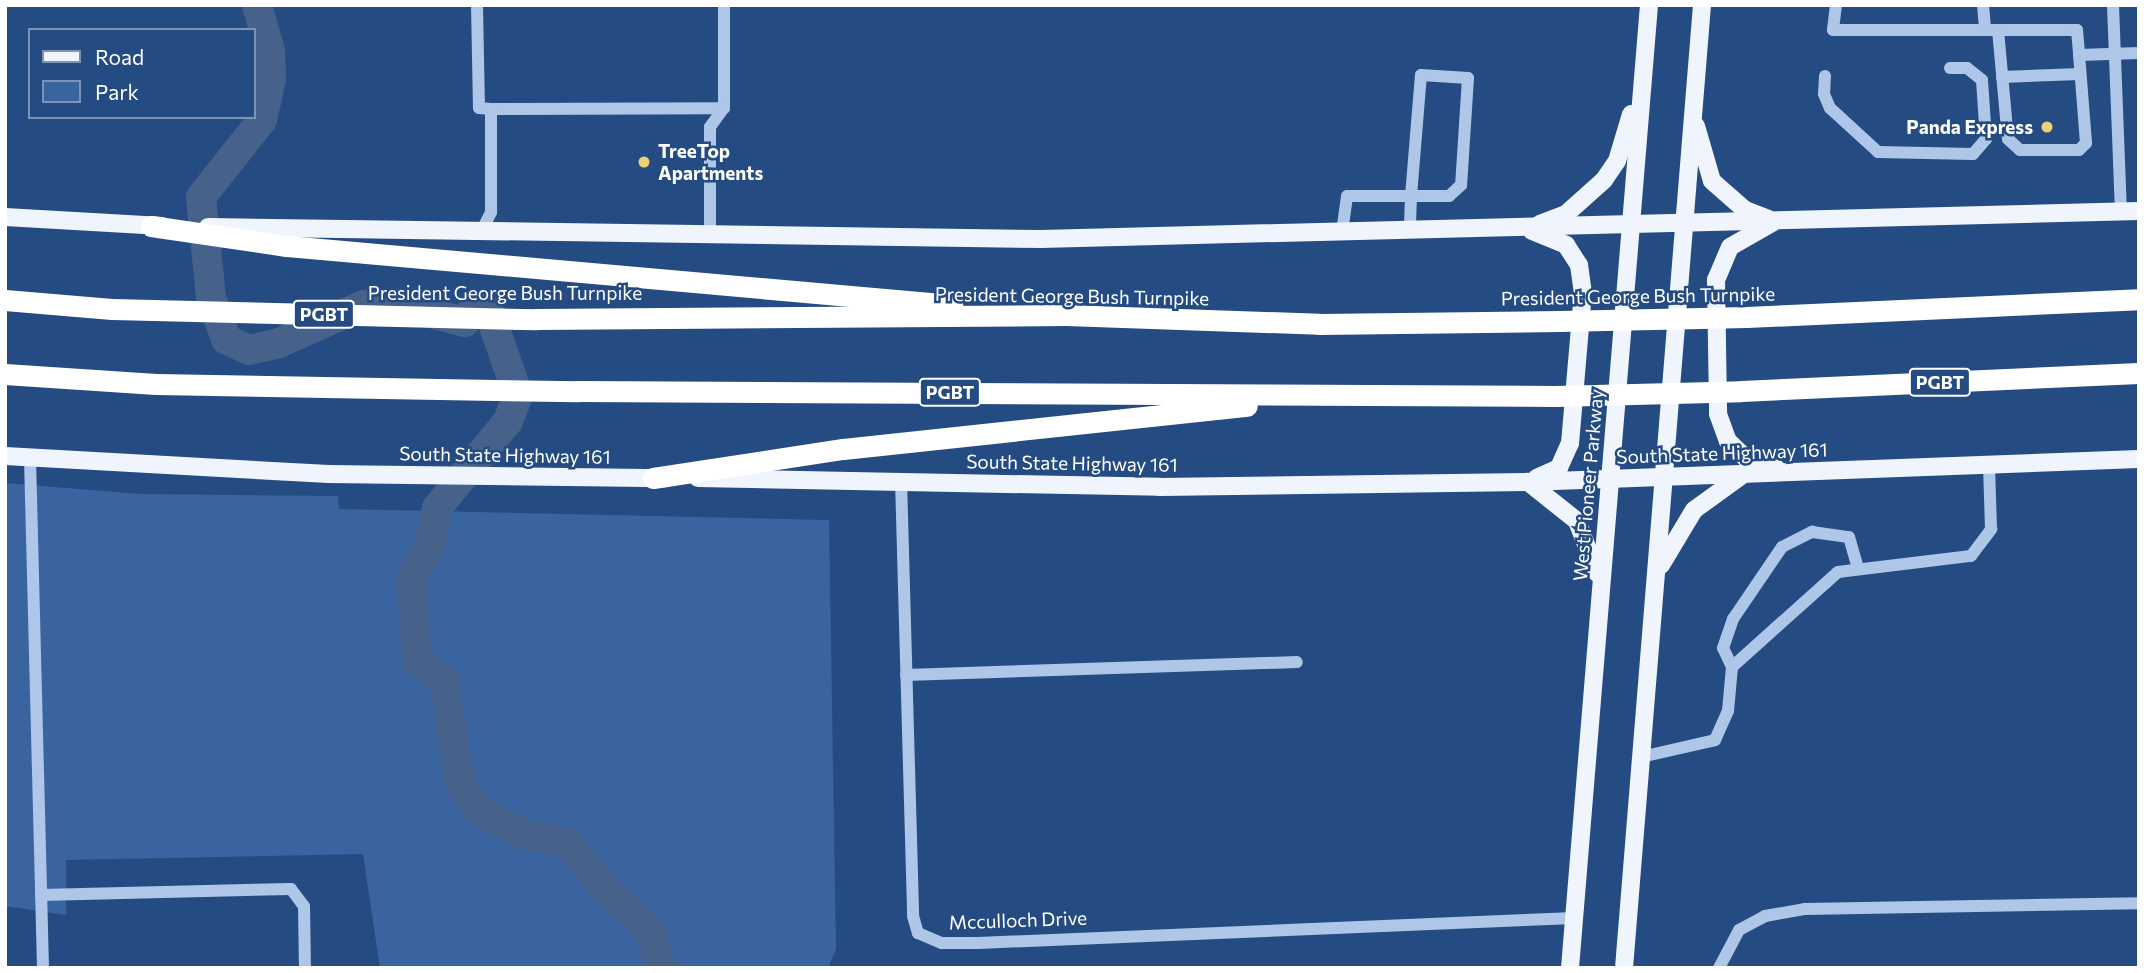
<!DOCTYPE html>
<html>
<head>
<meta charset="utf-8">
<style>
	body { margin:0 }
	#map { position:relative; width:2144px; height:973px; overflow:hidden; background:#254b83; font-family:Commissioner,sans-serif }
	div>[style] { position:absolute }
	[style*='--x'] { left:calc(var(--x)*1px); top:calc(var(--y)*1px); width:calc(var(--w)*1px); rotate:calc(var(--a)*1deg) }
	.green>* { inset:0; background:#3a64a0 }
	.river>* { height:30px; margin:-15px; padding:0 15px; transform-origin:15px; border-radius:15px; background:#47628a }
	.minor>* { height:12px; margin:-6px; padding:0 6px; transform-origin:6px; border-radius:6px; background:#aec6e7 }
	.major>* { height:18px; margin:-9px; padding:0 9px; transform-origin:9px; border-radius:9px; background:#f0f5fd }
	.highway>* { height:21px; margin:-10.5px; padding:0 10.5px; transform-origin:10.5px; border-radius:10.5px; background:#fff }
	.highway-bridge>* { height:21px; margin:-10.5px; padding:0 10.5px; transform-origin:10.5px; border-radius:10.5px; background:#fff }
	.dots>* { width:19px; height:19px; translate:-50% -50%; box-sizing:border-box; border:4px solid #254b83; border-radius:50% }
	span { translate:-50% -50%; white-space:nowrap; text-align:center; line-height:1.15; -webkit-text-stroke:5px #254b83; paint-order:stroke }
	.shield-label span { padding:2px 5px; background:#254b83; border:2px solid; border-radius:5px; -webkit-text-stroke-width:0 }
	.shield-label { font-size:18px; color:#fff; font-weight:700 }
	.poi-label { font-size:19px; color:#fff; font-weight:700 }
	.right { translate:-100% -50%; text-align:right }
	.left { translate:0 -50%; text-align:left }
	.street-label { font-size:19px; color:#fff }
	.frame { position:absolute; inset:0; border:7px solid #fff; pointer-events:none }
	.legend { position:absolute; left:28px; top:28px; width:228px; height:91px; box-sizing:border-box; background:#254b83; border:2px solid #7c93b5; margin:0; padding:9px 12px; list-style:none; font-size:21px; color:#fff }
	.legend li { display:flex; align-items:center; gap:14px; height:35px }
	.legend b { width:35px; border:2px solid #7c93b5 }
</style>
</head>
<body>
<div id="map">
	<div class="green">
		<div style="clip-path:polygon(5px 483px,140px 494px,338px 496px,339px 509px,829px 520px,836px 949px,828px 968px,380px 968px,363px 854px,66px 860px,66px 915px,5px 906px)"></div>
	</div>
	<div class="river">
		<div style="--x:257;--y:5;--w:48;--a:74.2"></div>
		<div style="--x:270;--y:51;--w:28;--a:88"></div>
		<div style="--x:271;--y:79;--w:42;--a:102.4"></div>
		<div style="--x:262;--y:120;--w:98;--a:128.4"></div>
		<div style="--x:201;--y:197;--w:101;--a:84.3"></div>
		<div style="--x:211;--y:298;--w:44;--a:69.9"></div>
		<div style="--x:226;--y:339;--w:25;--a:26"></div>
		<div style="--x:249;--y:350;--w:31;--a:-13"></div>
		<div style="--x:279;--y:343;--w:93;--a:-24.1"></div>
		<div style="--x:364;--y:305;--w:30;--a:-4"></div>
		<div style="--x:394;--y:303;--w:73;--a:15.2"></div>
		<div style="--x:464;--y:322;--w:19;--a:-55"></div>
		<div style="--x:475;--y:306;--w:15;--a:23"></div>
		<div style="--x:489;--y:312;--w:88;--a:70.7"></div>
		<div style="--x:518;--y:395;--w:28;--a:111"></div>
		<div style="--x:508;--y:421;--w:112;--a:129.2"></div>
		<div style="--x:437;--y:508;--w:37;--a:101"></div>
		<div style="--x:430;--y:544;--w:40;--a:118"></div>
		<div style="--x:411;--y:579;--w:81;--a:85.8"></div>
		<div style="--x:417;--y:660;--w:34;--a:38"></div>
		<div style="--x:444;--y:681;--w:103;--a:81.1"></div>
		<div style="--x:460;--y:783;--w:34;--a:56"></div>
		<div style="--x:479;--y:811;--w:50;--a:27.6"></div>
		<div style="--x:523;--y:834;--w:47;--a:12.3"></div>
		<div style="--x:569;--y:844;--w:58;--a:51.3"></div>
		<div style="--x:605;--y:889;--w:62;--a:43"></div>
		<div style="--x:650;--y:931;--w:39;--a:73"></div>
	</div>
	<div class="minor">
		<div style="--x:477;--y:5;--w:103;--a:88.9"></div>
		<div style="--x:479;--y:108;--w:12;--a:5"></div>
		<div style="--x:491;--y:109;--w:233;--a:-0.2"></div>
		<div style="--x:724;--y:108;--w:103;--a:-90"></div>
		<div style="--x:1836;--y:5;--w:25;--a:97"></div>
		<div style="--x:1833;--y:30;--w:152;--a:0"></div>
		<div style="--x:1983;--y:5;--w:25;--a:85"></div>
		<div style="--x:1985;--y:30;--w:92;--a:0"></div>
		<div style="--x:2077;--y:30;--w:25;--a:85"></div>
		<div style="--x:2079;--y:55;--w:60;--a:-1.9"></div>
		<div style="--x:2113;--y:5;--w:206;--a:87.8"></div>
		<div style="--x:1998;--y:30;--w:109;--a:84.8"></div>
		<div style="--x:2008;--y:139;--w:16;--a:43"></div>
		<div style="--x:2020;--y:150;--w:59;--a:0"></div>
		<div style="--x:2079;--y:150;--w:10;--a:-45"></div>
		<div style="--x:2086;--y:143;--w:88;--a:-94.5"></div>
		<div style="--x:1421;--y:75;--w:47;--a:3.7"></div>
		<div style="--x:1468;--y:78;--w:107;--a:93.7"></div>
		<div style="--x:1461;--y:185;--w:16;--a:137"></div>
		<div style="--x:1449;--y:196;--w:38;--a:180"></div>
		<div style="--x:1411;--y:196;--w:121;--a:-85.3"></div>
		<div style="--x:1825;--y:76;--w:18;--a:93"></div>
		<div style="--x:1824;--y:94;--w:15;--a:67"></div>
		<div style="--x:1830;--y:108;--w:65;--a:42.5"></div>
		<div style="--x:1878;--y:152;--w:95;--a:1.2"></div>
		<div style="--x:1973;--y:154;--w:20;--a:-49"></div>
		<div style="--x:1986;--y:139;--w:59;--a:-93.9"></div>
		<div style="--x:1982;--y:80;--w:19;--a:-141"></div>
		<div style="--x:1967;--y:68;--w:17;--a:180"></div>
		<div style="--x:2002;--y:77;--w:78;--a:-2.2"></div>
		<div style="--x:482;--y:230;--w:20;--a:-63"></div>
		<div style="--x:491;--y:212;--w:103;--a:-90"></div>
		<div style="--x:1342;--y:232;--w:36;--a:-82"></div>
		<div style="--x:1347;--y:196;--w:64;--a:0"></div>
		<div style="--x:1411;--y:196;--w:35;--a:92"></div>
		<div style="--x:710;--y:236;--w:109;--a:-90"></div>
		<div style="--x:710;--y:127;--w:24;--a:-54"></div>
		<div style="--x:30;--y:458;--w:510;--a:88.54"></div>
		<div style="--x:901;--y:480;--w:436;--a:88.4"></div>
		<div style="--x:913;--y:916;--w:18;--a:74"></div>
		<div style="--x:918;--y:933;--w:26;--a:23"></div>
		<div style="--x:942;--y:943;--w:36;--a:0"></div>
		<div style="--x:978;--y:943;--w:597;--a:-2.4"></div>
		<div style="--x:1732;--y:667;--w:21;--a:-115"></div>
		<div style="--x:1723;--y:648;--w:31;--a:-71"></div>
		<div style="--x:1733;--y:619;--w:87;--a:-55.8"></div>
		<div style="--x:1782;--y:547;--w:34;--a:-27"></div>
		<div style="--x:1812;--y:532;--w:37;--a:8"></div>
		<div style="--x:1849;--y:537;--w:32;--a:74"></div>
		<div style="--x:906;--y:675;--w:391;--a:-1.9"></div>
		<div style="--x:1641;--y:757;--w:76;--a:-12.9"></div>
		<div style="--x:1715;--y:740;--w:32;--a:-66"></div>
		<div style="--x:1728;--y:711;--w:44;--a:-84.8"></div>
		<div style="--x:1732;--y:667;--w:142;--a:-41.9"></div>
		<div style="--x:1838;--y:572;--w:134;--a:-6.9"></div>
		<div style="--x:1971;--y:556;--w:34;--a:-53"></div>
		<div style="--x:1991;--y:529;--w:65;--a:-91.8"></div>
		<div style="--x:41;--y:895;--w:250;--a:-1.4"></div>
		<div style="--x:291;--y:889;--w:21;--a:53"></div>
		<div style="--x:304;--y:906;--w:62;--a:89.1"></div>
		<div style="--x:1719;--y:968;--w:43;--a:-62.2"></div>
		<div style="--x:1739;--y:930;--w:30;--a:-28"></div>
		<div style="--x:1765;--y:916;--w:41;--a:-9.9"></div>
		<div style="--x:1805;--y:909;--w:334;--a:-1"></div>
	</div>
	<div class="major">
		<div style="--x:1696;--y:126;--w:57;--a:73.8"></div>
		<div style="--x:1712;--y:181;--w:44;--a:41.3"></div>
		<div style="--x:1745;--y:210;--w:25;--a:21"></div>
		<div style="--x:5;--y:217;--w:157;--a:3.3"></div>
		<div style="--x:1772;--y:223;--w:48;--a:150.3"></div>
		<div style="--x:1730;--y:247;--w:36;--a:113"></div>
		<div style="--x:1716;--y:280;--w:134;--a:89.1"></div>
		<div style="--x:1718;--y:414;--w:29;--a:70"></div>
		<div style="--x:1728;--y:441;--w:29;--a:44"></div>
		<div style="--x:1749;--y:461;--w:29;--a:16"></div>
		<div style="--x:1540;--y:224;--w:28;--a:-21"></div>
		<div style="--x:1566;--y:214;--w:51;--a:-41.8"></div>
		<div style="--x:1604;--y:180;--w:23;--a:-56"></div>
		<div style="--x:1617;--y:161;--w:49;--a:-73.4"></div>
		<div style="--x:208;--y:227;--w:833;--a:0.83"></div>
		<div style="--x:1041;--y:239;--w:1098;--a:-1.46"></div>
		<div style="--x:1532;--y:231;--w:37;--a:22"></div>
		<div style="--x:1566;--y:245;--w:24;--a:57"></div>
		<div style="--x:1579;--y:265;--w:27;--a:82"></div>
		<div style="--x:1583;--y:292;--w:152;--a:94.9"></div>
		<div style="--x:1570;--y:443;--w:27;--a:114"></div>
		<div style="--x:1559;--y:468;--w:24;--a:156"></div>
		<div style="--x:5;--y:456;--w:324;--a:3.2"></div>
		<div style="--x:328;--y:474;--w:338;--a:0.7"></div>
		<div style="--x:698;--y:478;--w:462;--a:1.1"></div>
		<div style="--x:1160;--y:487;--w:368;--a:-0.8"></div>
		<div style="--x:1528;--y:482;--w:611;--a:-2.16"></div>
		<div style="--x:1528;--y:482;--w:63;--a:38.5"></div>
		<div style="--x:1577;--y:521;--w:56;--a:69"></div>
		<div style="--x:1661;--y:565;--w:64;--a:-59"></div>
		<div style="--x:1694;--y:510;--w:58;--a:-35.9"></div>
		<div style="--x:1570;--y:968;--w:966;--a:-85.31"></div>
		<div style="--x:1624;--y:968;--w:966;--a:-85.37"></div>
	</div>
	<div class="highway">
		<div style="--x:151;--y:226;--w:137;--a:8.4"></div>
		<div style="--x:287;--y:246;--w:668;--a:5.07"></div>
		<div style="--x:5;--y:300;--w:107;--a:4.8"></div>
		<div style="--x:112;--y:309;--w:424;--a:1.4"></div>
		<div style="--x:536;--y:319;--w:530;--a:-0.43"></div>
		<div style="--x:1066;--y:315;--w:253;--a:2"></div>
		<div style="--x:1319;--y:324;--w:240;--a:-0.7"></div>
		<div style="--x:1747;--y:317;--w:392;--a:-2.6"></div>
		<div style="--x:5;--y:374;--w:151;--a:3.8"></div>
		<div style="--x:156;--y:384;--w:422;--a:1"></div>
		<div style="--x:578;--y:391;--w:977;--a:0.29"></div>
		<div style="--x:1741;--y:391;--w:398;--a:-2.6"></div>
		<div style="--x:653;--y:478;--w:192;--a:-8.7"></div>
		<div style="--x:843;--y:449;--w:406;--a:-6.1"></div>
	</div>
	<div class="highway-bridge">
		<div style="--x:1559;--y:321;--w:188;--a:-1.2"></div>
		<div style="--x:1555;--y:396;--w:186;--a:-1.5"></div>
	</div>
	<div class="dots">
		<div style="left:2047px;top:127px;background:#f1d072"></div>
		<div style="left:644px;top:162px;background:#f1d072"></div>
	</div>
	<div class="shield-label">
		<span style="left:324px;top:314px">PGBT</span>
		<span style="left:1940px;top:382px">PGBT</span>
		<span style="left:950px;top:392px">PGBT</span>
	</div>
	<div class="poi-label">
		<span class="right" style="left:2033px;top:127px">Panda Express</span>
		<span class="left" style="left:658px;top:162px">TreeTop<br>Apartments</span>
	</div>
	<div class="street-label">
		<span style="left:505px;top:293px">President George Bush Turnpike</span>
		<span style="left:1072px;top:296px;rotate:1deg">President George Bush Turnpike</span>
		<span style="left:1638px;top:296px;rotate:-1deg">President George Bush Turnpike</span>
		<span style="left:1722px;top:453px;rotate:-2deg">South State Highway 161</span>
		<span style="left:505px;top:455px;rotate:1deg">South State Highway 161</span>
		<span style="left:1072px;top:463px;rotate:1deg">South State Highway 161</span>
		<span style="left:1588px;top:485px;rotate:-85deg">West Pioneer Parkway</span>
		<span style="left:1018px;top:920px;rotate:-2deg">Mcculloch Drive</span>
	</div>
	<div class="frame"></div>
	<ul class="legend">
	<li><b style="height:9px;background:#f0f5fd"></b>Road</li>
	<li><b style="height:19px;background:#3a64a0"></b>Park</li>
	</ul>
</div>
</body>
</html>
